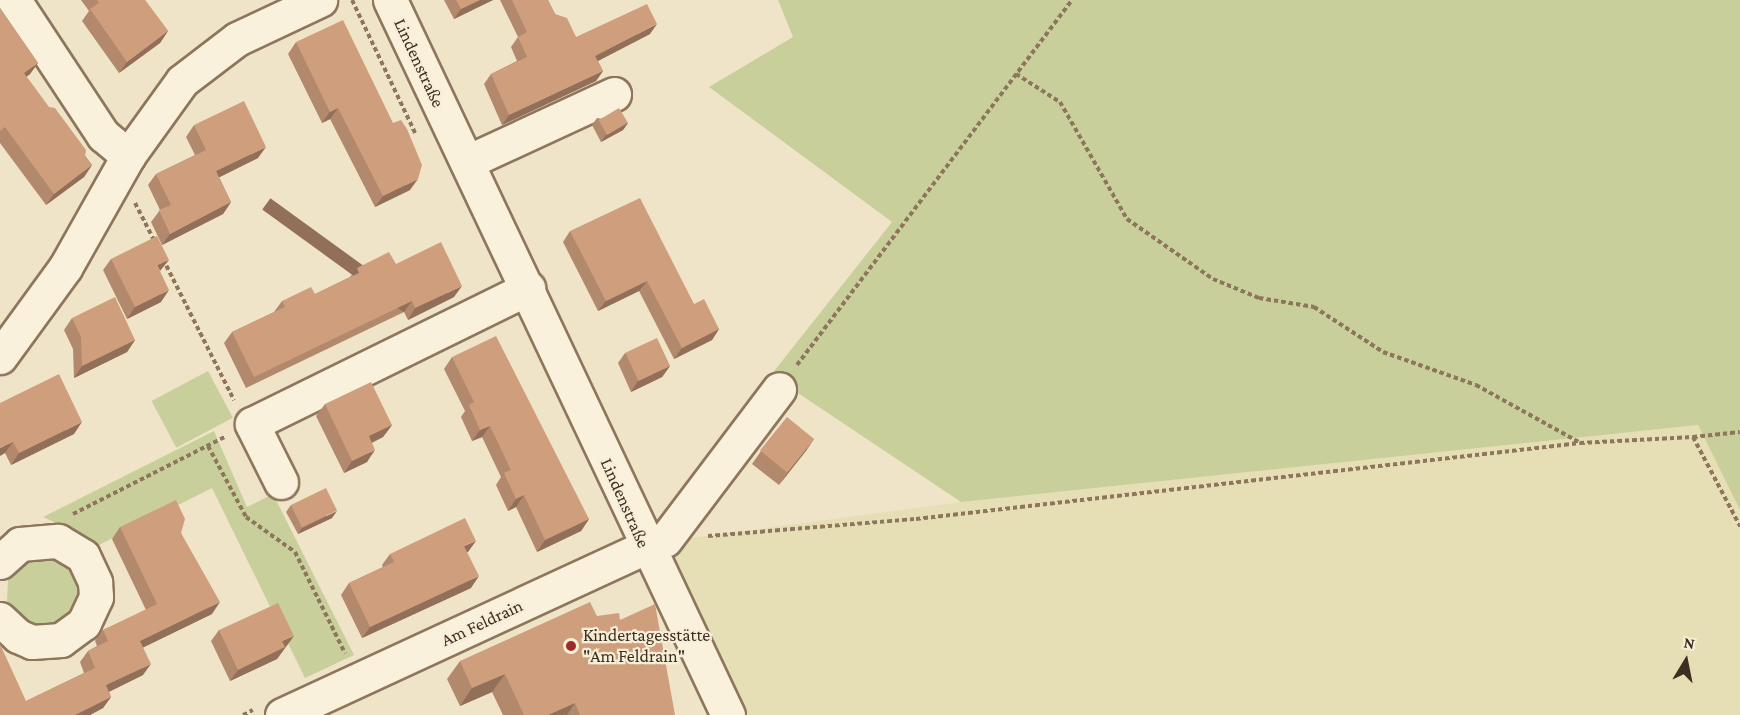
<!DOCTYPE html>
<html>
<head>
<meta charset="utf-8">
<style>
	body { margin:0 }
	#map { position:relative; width:1740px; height:715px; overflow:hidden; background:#f0e4c8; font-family:"Crimson Pro",serif }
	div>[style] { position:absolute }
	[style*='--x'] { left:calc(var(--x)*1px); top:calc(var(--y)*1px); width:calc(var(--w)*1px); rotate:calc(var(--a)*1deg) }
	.farmland>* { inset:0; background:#e6deb5 }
	.green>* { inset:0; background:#c9cf9b; transform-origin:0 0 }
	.path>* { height:4px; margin-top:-2px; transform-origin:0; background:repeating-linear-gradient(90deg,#8d765c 0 4.5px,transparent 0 7.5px) }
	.roads { filter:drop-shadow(2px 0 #8d765c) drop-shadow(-2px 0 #8d765c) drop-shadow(0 2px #8d765c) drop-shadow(0 -2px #8d765c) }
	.minor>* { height:33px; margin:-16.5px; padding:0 16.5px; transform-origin:16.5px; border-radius:16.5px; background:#faf1dc }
	.wall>* { inset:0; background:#b2896c }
	.shaded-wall>* { inset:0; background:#916f58; transform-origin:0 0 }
	.building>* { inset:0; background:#cf9f7d; transform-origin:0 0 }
	.dots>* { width:16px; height:16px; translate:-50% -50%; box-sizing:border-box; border:3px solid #f7eed8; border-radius:50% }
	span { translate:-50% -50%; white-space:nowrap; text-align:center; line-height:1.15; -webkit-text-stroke:4.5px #f7eed8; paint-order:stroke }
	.street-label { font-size:18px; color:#3d2e20 }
	.poi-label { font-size:18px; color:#3d2e20 }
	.left { translate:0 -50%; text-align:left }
	.north { position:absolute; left:1656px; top:631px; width:60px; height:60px; -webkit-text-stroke:4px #f7eed8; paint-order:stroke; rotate:10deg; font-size:16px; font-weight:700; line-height:24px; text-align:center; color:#3d2e20 }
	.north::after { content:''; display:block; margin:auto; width:21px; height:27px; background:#3d2e20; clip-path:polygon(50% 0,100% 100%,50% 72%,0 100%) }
</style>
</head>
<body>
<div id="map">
	<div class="farmland">
		<div style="clip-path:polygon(1698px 425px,1740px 510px,1740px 715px,744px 715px,660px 542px,961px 502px)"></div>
	</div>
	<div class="green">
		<div style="clip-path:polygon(778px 0,1740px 0,1740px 510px,1698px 425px,961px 502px,771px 375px,892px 222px,709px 87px,793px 37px)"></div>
		<div style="left:208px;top:371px;width:53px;height:64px;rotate:62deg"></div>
		<div style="clip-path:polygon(214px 431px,247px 507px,273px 494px,354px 655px,305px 678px,212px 488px,93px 548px,78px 533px,43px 517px)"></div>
		<div style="clip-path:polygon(33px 554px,69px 559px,84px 592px,68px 623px,32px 628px,13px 614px,7px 603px,8px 579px,13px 567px)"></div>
	</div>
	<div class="path">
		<div style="--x:352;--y:0;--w:149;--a:64.6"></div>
		<div style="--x:1016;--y:74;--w:52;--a:32.5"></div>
		<div style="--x:1060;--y:102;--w:135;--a:60.2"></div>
		<div style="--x:1127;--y:219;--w:105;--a:34.9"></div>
		<div style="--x:1213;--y:279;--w:50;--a:22.4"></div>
		<div style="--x:1259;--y:298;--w:56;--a:9.3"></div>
		<div style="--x:1314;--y:307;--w:82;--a:33.1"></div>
		<div style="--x:1383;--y:352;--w:99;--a:19.5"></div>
		<div style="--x:1476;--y:385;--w:118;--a:29"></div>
		<div style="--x:135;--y:203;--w:44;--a:62.9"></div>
		<div style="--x:163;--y:259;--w:158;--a:63.3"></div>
		<div style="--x:797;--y:365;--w:457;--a:-53"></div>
		<div style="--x:1693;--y:437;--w:47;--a:-6.1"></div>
		<div style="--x:208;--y:446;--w:81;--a:61.8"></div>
		<div style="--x:246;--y:517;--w:60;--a:35.5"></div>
		<div style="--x:295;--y:552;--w:113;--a:63.7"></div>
		<div style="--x:73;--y:514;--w:170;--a:-26.9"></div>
		<div style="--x:708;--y:536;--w:209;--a:-4.7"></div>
		<div style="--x:916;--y:519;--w:668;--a:-6.53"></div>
		<div style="--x:1580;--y:443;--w:113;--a:-3"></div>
		<div style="--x:1693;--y:437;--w:101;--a:62.2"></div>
		<div style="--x:243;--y:715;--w:11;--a:-27"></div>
	</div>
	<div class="roads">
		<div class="minor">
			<div style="--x:14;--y:0;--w:162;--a:56.6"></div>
			<div style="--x:103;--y:135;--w:33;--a:40"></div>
			<div style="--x:390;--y:0;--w:791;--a:64.7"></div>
			<div style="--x:467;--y:162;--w:162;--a:-24.8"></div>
			<div style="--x:0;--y:357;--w:110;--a:-53.9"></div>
			<div style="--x:65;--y:268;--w:129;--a:-60.6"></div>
			<div style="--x:128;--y:156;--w:92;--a:-54.2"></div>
			<div style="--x:182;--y:81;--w:69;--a:-37.4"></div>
			<div style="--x:237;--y:39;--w:92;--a:-25.2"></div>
			<div style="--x:281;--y:482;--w:65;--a:-116.6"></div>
			<div style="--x:252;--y:424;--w:308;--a:-26.2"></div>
			<div style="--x:665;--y:540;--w:189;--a:-52.9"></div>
			<div style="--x:0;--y:562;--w:27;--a:-42"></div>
			<div style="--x:20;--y:544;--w:38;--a:-5"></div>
			<div style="--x:58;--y:541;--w:29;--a:31"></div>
			<div style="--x:83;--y:556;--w:29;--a:65"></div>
			<div style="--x:95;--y:582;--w:15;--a:86"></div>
			<div style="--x:96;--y:597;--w:29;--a:115"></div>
			<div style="--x:84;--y:623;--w:29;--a:144"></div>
			<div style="--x:61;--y:640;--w:29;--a:176"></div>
			<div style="--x:32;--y:642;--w:15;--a:-157"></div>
			<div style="--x:18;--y:636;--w:25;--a:-137"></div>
			<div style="--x:282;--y:715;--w:400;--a:-24.8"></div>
		</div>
	</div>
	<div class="wall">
		<div style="clip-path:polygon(81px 0,145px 0,168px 31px,160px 43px,119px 73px,82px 21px,89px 11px)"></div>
		<div style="clip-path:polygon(444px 0,493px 0,454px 19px)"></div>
		<div style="clip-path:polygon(500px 0,548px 0,555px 14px,576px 37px,650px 34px,598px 61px,603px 71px,596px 81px,502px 125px,484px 84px,491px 74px,517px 61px,511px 47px,518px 37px)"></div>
		<div style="clip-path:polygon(0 8px,38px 63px,30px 74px,26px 77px,92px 165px,84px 177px,46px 205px,0 143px)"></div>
		<div style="clip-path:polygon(296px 42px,410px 190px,375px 207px,330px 119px,322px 123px,288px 54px)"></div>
		<div style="clip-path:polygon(597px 118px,628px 123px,623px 130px,601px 142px,592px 125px)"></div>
		<div style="clip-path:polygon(194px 125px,258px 158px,219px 177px,231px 202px,223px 214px,162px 245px,151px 222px,160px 210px,148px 185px,156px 174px,195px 155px,186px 137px)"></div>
		<div style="clip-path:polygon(570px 231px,694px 304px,719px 329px,712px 340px,674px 359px,639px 291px,598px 311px,563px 242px)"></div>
		<div style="clip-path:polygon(111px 259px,160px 271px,161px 302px,127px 319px,103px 270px)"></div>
		<div style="clip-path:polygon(396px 264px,454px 297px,408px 320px,404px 312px,246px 388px,224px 343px,232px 332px,274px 312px,282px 301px,315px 294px,350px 277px,357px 268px)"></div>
		<div style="clip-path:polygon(72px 318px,135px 340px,127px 352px,74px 378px,73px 349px,64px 330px)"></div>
		<div style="clip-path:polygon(625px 353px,670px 366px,662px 377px,631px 392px,618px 363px)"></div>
		<div style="clip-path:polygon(452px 357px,589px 519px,581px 531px,537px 552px,516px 507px,508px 511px,496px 485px,501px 477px,482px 437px,472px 441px,461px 417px,465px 411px,444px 369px)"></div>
		<div style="clip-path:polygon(0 403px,74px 434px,11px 465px,5px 453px)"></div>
		<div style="clip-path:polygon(325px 404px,392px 425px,383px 437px,372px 443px,367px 462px,344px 473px,316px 416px)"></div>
		<div style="clip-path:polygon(814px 439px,779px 485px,752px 464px,761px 451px)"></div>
		<div style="clip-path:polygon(291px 505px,332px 518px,298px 534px,286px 512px)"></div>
		<div style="clip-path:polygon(120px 527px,181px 533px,212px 614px,143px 647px,143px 675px,109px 692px,111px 697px,103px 708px,90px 715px,0 715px,26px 701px,84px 673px,80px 662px,88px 651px,97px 646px,95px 641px,103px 630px,146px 610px,112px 539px)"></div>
		<div style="clip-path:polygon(467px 552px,471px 588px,362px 638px,341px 595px,349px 583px,383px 567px,382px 565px,390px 554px)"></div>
		<div style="clip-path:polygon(597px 616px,620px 620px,675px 715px,503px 715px,492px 692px,460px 706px,447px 679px,460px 661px)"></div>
		<div style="clip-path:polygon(219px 630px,285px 648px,284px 649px,277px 659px,230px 681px,211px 641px)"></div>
	</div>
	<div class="shaded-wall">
		<div style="clip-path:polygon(480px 0,493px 0,454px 19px,461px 9px)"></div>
		<div style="clip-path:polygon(657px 24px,650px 34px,588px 66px,595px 56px)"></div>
		<div style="clip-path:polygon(168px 31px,160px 43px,119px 73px,127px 62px)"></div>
		<div style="clip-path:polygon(38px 63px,30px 74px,16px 85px,24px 73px)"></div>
		<div style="clip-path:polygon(603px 71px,596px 81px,502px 125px,509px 115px)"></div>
		<div style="clip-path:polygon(338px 108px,330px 119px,322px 123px,330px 112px)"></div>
		<div style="clip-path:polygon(628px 123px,623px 130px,601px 142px,606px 135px)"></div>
		<div style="clip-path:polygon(266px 147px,258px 158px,208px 183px,216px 171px)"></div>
		<div style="clip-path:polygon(92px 165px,84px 177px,46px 205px,54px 194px)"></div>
		<div style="clip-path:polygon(418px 179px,410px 190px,375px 207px,383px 196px)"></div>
		<div style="clip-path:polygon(231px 202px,223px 214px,162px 245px,170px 234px)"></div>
		<div style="clip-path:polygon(169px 260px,160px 271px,157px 265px)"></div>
		<div style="clip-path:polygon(647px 281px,639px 291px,598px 311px,606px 301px)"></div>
		<div style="clip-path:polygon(462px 286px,454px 297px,408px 320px,415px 308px)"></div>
		<div style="clip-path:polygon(169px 290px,161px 302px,127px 319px,135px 307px)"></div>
		<div style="left:412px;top:301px;width:14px;height:175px;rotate:126deg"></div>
		<div style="clip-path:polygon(719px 329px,712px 340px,674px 359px,682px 348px)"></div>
		<div style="clip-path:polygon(135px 340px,127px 352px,74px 378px,82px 366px)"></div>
		<div style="clip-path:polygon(670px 366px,662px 377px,631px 392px,638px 381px)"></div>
		<div style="clip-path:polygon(82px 422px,74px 434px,11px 465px,19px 453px)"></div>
		<div style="clip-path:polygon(392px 425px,383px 437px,360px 448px,369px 436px)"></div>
		<div style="clip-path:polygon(490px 426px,482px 437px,472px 441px,480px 430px)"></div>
		<div style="clip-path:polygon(814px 439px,806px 451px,779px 485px,788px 472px)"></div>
		<div style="clip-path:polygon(13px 442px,5px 453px,0 456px,0 448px)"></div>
		<div style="clip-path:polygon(375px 450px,367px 462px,344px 473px,352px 461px)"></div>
		<div style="clip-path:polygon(524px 495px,516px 507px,508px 511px,516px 499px)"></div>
		<div style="clip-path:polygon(337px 511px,332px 518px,298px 534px,302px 528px)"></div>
		<div style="clip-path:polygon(589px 519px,581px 531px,537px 552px,545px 540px)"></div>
		<div style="clip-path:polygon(476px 541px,468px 552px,456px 557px,464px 546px)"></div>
		<div style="clip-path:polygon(479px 576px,471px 588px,362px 638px,370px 627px)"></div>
		<div style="clip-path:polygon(220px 602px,212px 614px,132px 653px,140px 641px)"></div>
		<div style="clip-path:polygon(294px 636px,277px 659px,230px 681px,238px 670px,282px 641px)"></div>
		<div style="clip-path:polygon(151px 664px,143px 675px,98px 697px,106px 685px)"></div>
		<div style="clip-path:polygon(505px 674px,492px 692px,460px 706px,472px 688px)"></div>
		<div style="clip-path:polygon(111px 697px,103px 708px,90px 715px,75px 715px)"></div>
		<div style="clip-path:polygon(575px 703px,567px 715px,548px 715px)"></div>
	</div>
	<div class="building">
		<div style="clip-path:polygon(97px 0,145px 0,168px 31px,127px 62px,90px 9px,99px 3px)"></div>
		<div style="clip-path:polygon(456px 0,480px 0,461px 9px)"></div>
		<div style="clip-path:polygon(512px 0,548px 0,555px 14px,567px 18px,576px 37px,647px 4px,657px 24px,595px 56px,603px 71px,509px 115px,491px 74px,527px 57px,518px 37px,527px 32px)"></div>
		<div style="clip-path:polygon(0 8px,38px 63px,24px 73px,49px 107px,55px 108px,86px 150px,85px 157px,92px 165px,54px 194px,5px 127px,0 131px)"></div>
		<div style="clip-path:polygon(343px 20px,393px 123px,401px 120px,407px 129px,422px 165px,418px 179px,383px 196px,338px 108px,330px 112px,296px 42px)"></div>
		<div style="clip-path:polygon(244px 101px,266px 147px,216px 171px,231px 202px,170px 234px,159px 210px,171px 205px,156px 174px,206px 150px,194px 125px)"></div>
		<div style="left:619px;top:108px;width:17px;height:24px;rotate:59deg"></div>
		<div style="clip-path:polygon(640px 198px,694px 304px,704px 299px,719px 329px,682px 348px,647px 281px,606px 301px,570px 231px)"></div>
		<div style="clip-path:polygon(157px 236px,169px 260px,157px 265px,169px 290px,135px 307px,111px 259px)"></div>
		<div style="clip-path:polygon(441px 242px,462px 286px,415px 308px,412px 301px,254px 377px,232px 332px,285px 307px,282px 301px,311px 287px,315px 294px,359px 273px,357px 268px,389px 252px,396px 264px)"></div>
		<div style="clip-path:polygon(115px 297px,135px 340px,82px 366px,81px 337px,72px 318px)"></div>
		<div style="clip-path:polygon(496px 336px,589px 519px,545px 540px,524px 495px,516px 499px,504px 473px,511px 470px,490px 426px,480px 430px,469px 405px,474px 402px,452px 357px)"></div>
		<div style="left:657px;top:338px;width:31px;height:35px;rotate:65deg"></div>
		<div style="clip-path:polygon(59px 374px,82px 422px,19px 453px,13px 442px,0 448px,0 403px)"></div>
		<div style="clip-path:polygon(371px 382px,392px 425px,369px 436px,375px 450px,352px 461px,325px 404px)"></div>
		<div style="left:787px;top:417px;width:35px;height:43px;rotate:39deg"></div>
		<div style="left:326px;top:488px;width:25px;height:39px;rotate:64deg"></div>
		<div style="clip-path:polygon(176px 500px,185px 519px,181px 533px,220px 602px,140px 641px,151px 664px,106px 685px,111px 697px,75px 715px,0 715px,0 644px,26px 701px,95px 668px,88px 651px,108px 641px,103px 630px,157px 604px,120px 527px)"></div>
		<div style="clip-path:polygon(465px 518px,476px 541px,464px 546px,479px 576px,370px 627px,349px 583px,394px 562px,390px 554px)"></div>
		<div style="clip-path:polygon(590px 602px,597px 616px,619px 613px,620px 620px,655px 604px,675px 715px,580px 715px,575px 703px,548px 715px,524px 715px,505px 674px,472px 688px,460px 661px)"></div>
		<div style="clip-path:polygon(278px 603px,294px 636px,282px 641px,285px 647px,238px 670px,219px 630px)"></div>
	</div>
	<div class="dots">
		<div style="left:571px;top:646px;background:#9e2a2b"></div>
	</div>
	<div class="street-label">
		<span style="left:419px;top:63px;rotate:65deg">Lindenstraße</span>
		<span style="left:625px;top:503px;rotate:66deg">Lindenstraße</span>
		<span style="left:482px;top:623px;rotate:-25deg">Am Feldrain</span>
	</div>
	<div class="poi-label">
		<span class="left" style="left:583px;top:646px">Kindertagesstätte<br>"Am Feldrain"</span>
	</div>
	<div class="north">N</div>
</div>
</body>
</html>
